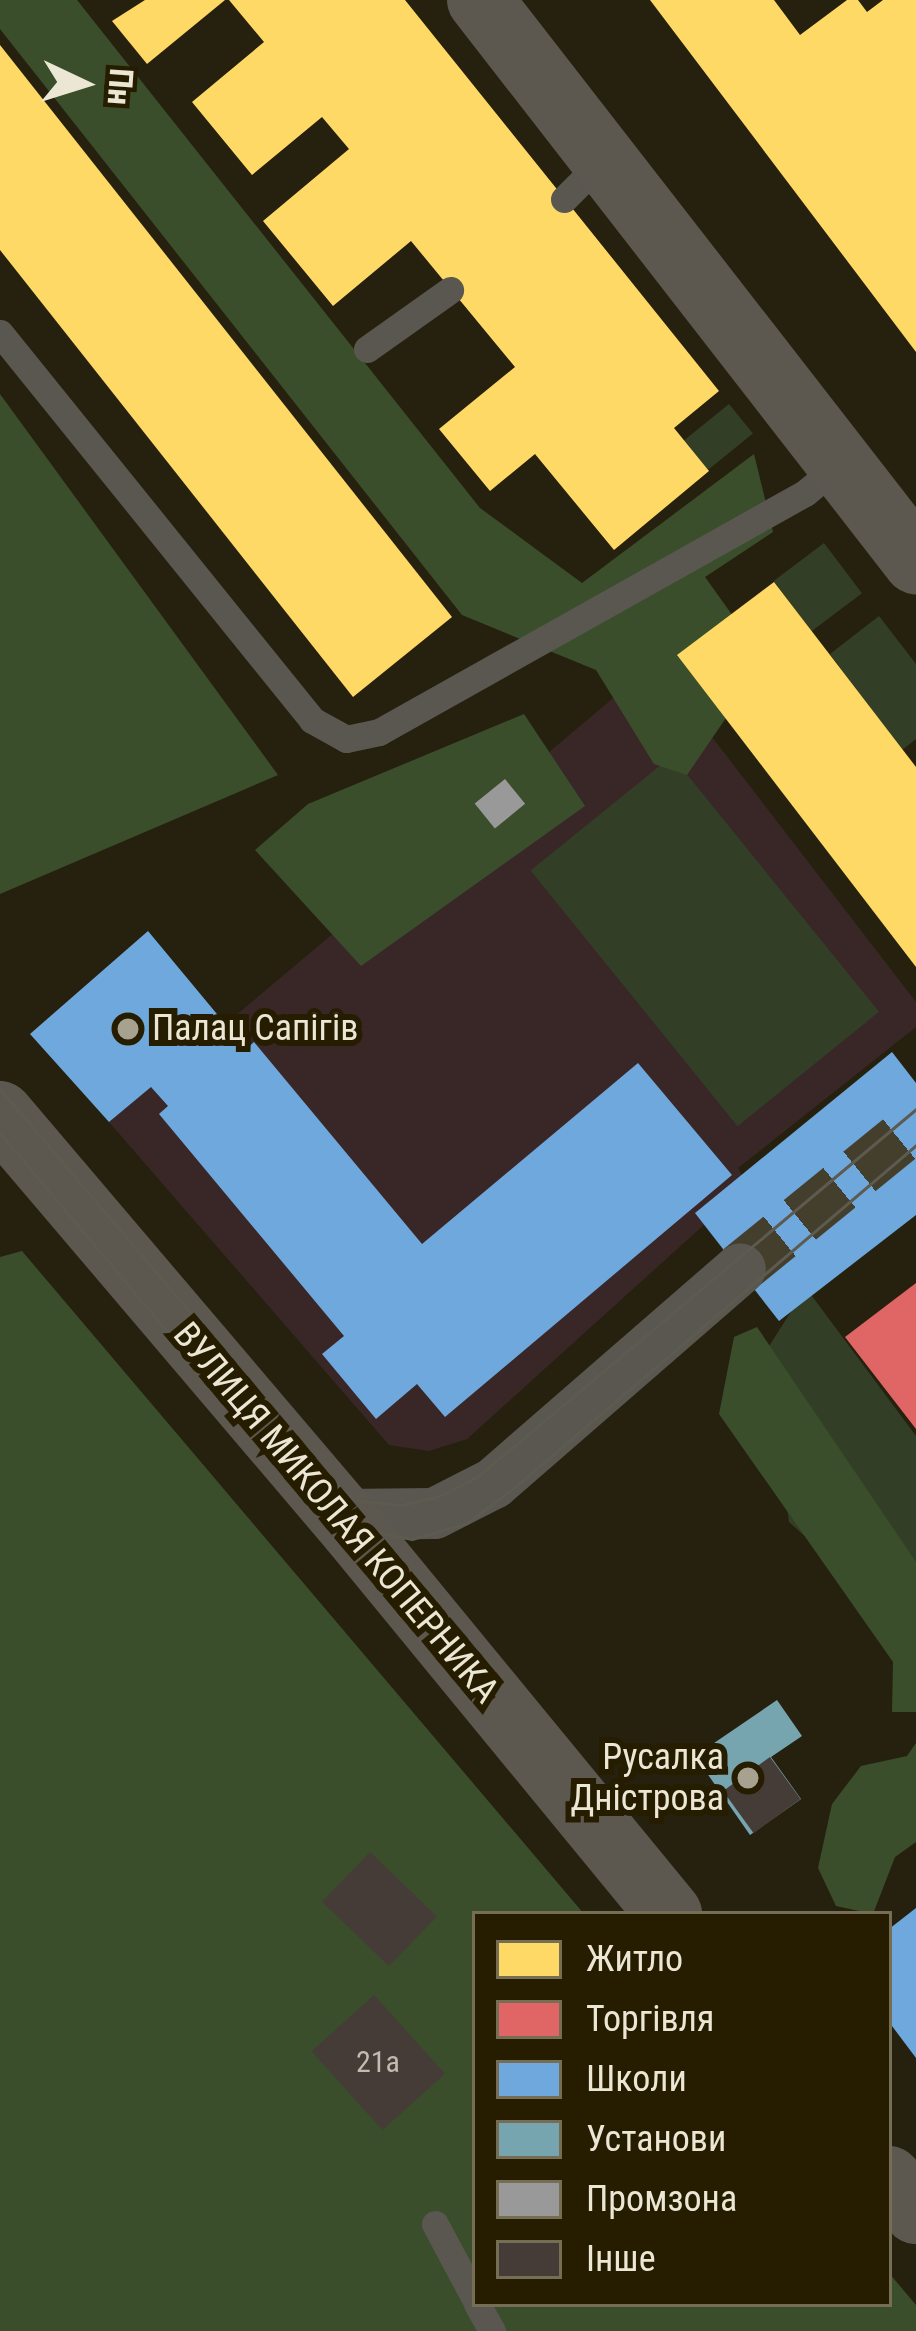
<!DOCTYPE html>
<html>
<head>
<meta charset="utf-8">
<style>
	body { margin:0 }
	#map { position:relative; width:916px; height:2331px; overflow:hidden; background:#26210f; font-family:"Roboto Condensed",sans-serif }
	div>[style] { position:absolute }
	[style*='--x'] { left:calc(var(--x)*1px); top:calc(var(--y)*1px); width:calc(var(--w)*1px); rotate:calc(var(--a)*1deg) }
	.education>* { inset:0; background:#392728 }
	.green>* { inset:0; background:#323f26; transform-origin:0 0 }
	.forest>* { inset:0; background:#3a4e2b }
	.homes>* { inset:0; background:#ffd966 }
	.shops>* { inset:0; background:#e06666 }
	.schools>* { inset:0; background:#6fa8dc }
	.public>* { inset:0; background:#76a5af }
	.industry>* { inset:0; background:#999; transform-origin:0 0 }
	.building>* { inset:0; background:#453b37; transform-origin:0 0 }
	.street-tunnel>* { height:51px; margin-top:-25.5px; transform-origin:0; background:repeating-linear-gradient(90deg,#443f2d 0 51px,transparent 0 77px) }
	.lane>* { height:27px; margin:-13.5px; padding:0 13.5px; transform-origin:13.5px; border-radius:13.5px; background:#595750 }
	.street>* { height:51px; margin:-25.5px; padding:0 25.5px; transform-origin:25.5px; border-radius:25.5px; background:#595750 }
	.secondary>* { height:66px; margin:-33px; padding:0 33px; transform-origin:33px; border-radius:33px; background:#5c584f }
	.tram>* { height:3px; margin:-1.5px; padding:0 1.5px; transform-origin:1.5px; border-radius:1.5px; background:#5d5b50 }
	.dots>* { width:33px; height:33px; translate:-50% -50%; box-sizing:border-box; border:6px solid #261d00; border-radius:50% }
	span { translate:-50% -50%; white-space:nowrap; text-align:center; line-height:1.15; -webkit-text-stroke:12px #261d00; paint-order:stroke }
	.number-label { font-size:30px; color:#c2bcae }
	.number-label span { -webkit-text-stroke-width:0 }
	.poi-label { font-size:36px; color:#ece7d5 }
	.left { translate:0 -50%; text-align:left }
	.right { translate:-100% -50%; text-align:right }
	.street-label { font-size:36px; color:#ece7d5 }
	.legend { position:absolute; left:472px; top:1911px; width:420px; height:396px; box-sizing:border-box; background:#261d00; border:3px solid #756e55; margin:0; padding:15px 21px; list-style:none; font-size:36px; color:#ece7d5 }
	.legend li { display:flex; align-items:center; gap:24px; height:60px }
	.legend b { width:60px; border:3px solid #756e55 }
	.north { position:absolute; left:24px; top:24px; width:120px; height:120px; -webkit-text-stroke:9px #261d00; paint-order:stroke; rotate:94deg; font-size:33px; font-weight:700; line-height:48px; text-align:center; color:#ece7d5 }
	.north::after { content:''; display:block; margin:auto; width:42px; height:54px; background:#ece7d5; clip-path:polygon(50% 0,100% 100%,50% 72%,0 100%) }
</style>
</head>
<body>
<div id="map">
	<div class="education">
		<div style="clip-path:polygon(655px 663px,916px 1002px,916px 1027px,738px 1168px,748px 1185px,467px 1439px,429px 1451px,389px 1445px,109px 1122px)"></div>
	</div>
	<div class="green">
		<div style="left:729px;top:404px;width:38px;height:58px;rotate:51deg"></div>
		<div style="left:824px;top:543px;width:63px;height:63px;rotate:53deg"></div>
		<div style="clip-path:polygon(879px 616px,916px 664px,916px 739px,902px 750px,830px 654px)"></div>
		<div style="left:672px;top:756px;width:329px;height:182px;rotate:51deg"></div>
		<div style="clip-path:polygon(806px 1288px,916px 1436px,916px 1664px,855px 1581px,789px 1522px,779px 1451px,733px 1403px)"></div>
	</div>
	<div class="forest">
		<div style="clip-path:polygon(0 0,77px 0,480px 508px,582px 583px,754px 454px,773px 532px,705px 577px,758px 651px,743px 693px,687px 775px,654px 764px,596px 670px,462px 615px,0 29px)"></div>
		<div style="clip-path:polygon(0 394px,278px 775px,0 894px)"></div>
		<div style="clip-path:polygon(524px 714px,585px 806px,361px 966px,255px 850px,308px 804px)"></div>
		<div style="clip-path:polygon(22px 1251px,584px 1914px,475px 1914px,475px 2304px,889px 2304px,889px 2273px,916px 2305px,916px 2331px,0 2331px,0 1257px)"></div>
		<div style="clip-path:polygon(757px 1327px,916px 1562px,916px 1712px,892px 1712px,893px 1662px,719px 1414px,734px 1337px)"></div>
		<div style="clip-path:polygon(916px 1743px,916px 1842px,895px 1857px,873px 1914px,836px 1906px,818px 1868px,832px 1804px,861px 1766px,907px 1756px)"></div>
	</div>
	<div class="homes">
		<div style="clip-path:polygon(145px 0,225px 0,147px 64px,112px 21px)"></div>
		<div style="clip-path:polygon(229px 0,405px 0,719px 391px,674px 428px,709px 471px,614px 550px,535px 454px,490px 491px,439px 429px,515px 367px,411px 241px,333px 306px,263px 221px,349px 149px,322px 117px,252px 175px,192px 102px,264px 42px)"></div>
		<div style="clip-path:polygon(650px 0,774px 0,800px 35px,847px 0,858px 0,867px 12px,883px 0,916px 0,916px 352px)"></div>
		<div style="clip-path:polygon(0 45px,452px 617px,353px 697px,0 250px)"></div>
		<div style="clip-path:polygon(774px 582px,916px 767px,916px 967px,677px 655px)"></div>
	</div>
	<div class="shops">
		<div style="clip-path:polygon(916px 1283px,916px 1429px,845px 1337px)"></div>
	</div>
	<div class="schools">
		<div style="clip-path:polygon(148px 931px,246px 1049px,254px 1042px,422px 1244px,638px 1063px,732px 1175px,445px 1417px,417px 1384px,376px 1419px,322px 1354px,344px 1336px,159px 1114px,168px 1106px,151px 1087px,109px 1122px,30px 1034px)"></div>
		<div style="clip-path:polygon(892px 1052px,916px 1083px,916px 1215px,779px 1321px,695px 1213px)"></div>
		<div style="clip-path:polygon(916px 1908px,916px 2058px,889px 2022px,889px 1929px)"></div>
	</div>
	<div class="public">
		<div style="clip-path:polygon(777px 1700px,802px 1736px,771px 1757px,801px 1799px,750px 1835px,695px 1756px)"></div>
	</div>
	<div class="industry">
		<div style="left:505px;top:779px;width:32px;height:39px;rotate:51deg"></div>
	</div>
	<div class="building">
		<div style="left:770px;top:1757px;width:52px;height:58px;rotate:54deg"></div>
		<div style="left:370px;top:1852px;width:93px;height:69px;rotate:44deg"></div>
		<div style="left:374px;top:1995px;width:106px;height:84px;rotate:48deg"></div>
	</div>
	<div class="street-tunnel">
		<div style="--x:740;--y:1268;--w:227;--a:-39.1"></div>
	</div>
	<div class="lane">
		<div style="--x:564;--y:199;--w:57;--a:-45"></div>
		<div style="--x:0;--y:333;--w:497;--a:51.1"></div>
		<div style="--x:312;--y:720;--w:39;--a:29"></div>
		<div style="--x:346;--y:739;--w:34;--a:-12"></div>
		<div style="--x:379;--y:732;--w:488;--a:-29.3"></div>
		<div style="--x:805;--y:493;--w:45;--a:-39.6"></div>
		<div style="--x:367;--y:349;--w:102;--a:-35.4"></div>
		<div style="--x:435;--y:2224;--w:85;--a:61.9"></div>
		<div style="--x:477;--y:2304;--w:31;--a:61"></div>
	</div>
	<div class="street">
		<div style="--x:340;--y:1514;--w:94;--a:-0.6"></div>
		<div style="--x:434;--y:1513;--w:66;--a:-27"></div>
		<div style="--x:493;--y:1483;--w:327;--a:-41"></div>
	</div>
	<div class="secondary">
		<div style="--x:480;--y:0;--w:711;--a:52.15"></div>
		<div style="--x:0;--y:1114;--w:545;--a:49.62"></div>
		<div style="--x:353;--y:1529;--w:498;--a:50.6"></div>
		<div style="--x:889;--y:2179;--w:42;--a:49.8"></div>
	</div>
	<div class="tram">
		<div style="--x:0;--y:1089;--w:520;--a:49.6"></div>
		<div style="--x:337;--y:1485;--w:23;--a:40"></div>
		<div style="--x:355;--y:1500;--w:46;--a:6.2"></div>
		<div style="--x:401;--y:1505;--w:39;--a:-13"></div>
		<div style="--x:439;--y:1496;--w:42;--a:-26.6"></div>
		<div style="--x:477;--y:1477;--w:573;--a:-39.97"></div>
		<div style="--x:0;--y:1133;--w:485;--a:49.9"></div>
		<div style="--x:312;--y:1504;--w:39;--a:35"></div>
		<div style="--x:344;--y:1526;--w:69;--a:10.8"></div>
		<div style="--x:412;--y:1539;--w:57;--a:-16.2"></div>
		<div style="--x:467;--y:1523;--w:60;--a:-36.9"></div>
		<div style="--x:515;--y:1487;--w:527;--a:-40.46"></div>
	</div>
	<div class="dots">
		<div style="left:128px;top:1029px;background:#a7a290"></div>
		<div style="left:748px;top:1778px;background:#a7a290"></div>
	</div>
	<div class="number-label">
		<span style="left:378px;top:2062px">21а</span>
	</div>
	<div class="poi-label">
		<span class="left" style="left:152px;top:1029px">Палац Сапігів</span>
		<span class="right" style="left:724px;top:1778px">Русалка<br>Дністрова</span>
	</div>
	<div class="street-label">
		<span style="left:336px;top:1513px;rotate:50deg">ВУЛИЦЯ МИКОЛАЯ КОПЕРНИКА</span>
	</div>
	<ul class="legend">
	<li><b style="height:33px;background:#ffd966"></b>Житло</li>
	<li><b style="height:33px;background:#e06666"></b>Торгівля</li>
	<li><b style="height:33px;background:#6fa8dc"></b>Школи</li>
	<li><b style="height:33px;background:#76a5af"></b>Установи</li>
	<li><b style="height:33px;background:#999"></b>Промзона</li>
	<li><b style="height:33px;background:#453b37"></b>Інше</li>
	</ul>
	<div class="north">Пн</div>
</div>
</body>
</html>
